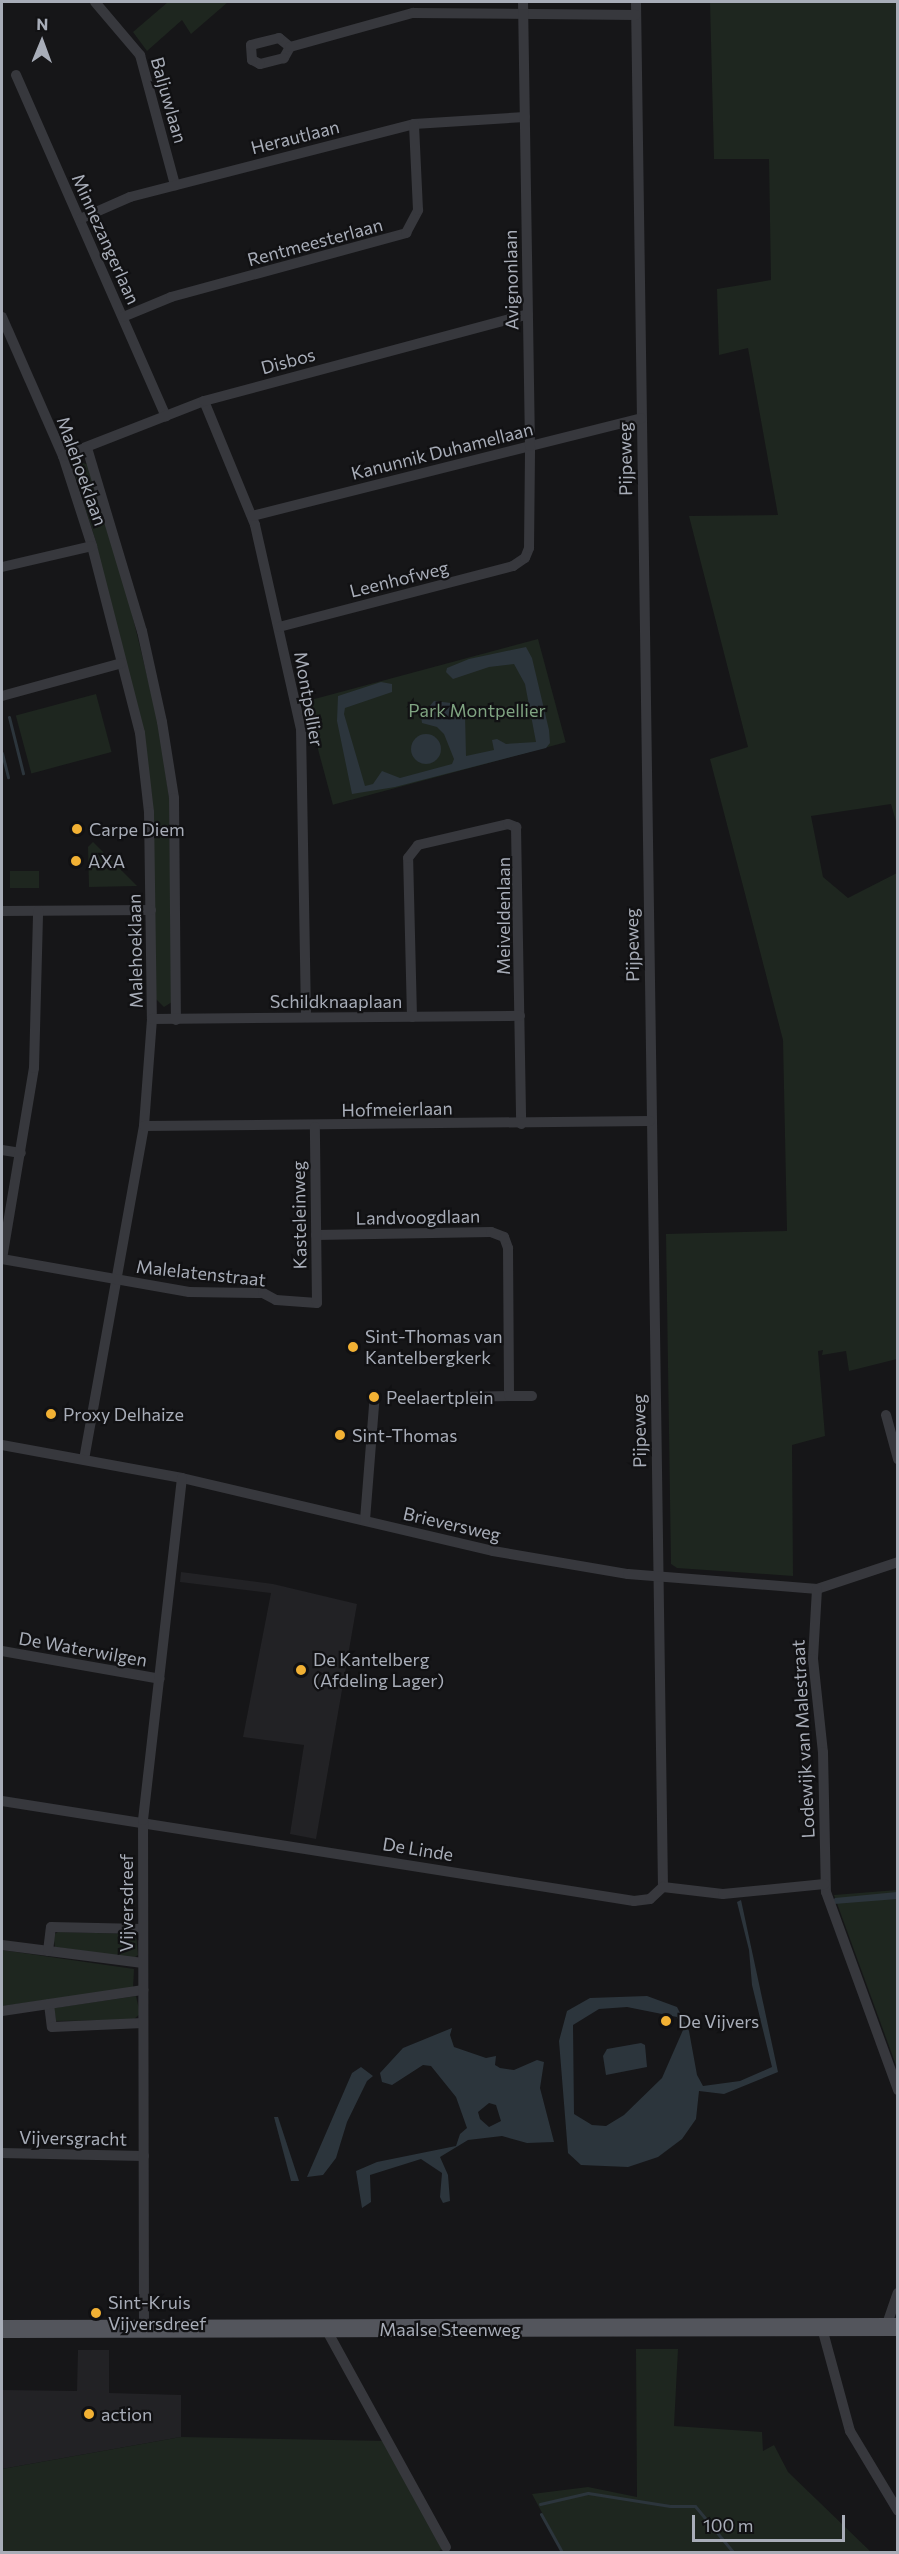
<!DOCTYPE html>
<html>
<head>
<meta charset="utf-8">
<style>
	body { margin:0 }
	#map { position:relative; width:899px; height:2554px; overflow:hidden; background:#161618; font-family:Commissioner,sans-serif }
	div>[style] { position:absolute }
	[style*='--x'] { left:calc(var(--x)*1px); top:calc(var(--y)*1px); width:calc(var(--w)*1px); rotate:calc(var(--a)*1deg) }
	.built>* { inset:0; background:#222225 }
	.green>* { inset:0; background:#1e261f; transform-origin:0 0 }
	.water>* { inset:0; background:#2c353c }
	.round { border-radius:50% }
	.stream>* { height:3px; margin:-1.5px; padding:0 1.5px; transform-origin:1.5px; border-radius:1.5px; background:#2c353c }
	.minor>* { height:10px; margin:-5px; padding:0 5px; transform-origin:5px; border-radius:5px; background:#37383d }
	.primary>* { height:18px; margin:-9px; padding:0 9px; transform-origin:9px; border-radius:9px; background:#53555c }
	.dots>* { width:16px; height:16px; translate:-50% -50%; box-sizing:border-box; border:3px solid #111113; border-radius:50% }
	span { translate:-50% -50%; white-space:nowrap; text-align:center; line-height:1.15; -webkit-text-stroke:4.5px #111113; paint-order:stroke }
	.street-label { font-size:18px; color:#a8adb8 }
	.park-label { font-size:18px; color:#7fa381 }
	.poi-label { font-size:18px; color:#a8adb8 }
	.left { translate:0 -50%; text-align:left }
	.frame { position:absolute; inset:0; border:3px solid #a8adb8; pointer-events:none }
	.north { position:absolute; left:12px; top:12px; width:60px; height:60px; -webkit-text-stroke:4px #111113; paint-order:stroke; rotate:1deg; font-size:16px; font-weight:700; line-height:24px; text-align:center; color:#a8adb8 }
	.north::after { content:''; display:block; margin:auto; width:21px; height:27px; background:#a8adb8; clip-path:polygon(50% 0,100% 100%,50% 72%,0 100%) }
	.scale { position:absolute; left:692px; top:2515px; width:153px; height:27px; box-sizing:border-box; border:3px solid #a8adb8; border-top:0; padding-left:8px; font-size:18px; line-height:21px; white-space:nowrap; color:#a8adb8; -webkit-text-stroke:4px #111113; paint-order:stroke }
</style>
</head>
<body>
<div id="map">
	<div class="built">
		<div style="clip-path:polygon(181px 1572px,273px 1584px,357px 1604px,316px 1839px,290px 1834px,304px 1745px,243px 1737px,271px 1593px,180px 1582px)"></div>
		<div style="clip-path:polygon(78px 2350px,109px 2350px,109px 2393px,181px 2395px,181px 2437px,2px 2469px,2px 2390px,77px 2391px)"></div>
	</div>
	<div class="green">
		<div style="clip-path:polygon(168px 2px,228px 2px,191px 34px,182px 20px,147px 51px,133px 32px)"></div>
		<div style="clip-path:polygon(710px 2px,897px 2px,897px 825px,891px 804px,811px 816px,823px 877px,848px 898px,897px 873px,897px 1359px,849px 1371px,846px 1351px,822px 1355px,823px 1350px,818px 1351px,825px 1436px,792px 1445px,793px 1576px,677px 1568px,671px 1564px,666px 1234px,787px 1231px,783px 1040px,710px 759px,748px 747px,689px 516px,778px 515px,748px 348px,719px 355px,717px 289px,771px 280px,769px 159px,714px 159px)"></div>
		<div style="clip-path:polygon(80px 462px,89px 465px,125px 585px,158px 721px,169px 797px,172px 1002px,164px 1007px,156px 999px,152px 794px,96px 542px,75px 475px,74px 468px)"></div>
		<div style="left:538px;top:639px;width:107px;height:241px;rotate:75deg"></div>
		<div style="left:96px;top:694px;width:60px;height:83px;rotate:75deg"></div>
		<div style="clip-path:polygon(93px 842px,137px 886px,89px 887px,88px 847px)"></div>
		<div style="left:10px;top:871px;width:29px;height:17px"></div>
		<div style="clip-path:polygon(897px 1890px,897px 2068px,834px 1895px)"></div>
		<div style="clip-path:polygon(58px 1932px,136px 1934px,138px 1955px,134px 1958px,55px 1947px,53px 1935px)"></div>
		<div style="clip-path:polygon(2px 1950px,134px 1969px,133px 1988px,2px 2006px)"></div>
		<div style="clip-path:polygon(136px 1996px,140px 2014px,133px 2020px,56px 2021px,54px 2008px)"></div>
		<div style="clip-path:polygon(636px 2349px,678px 2349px,674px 2426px,762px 2432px,763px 2451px,774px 2445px,788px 2472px,871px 2552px,563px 2552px,532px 2494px,588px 2487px,637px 2497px)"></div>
		<div style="clip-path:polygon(181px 2437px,388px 2441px,446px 2547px,437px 2552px,2px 2552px,2px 2469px)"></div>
	</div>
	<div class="water">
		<div style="clip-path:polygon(526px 647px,532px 658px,549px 730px,550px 743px,546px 748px,395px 787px,352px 794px,337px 721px,338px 696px,381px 682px,392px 684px,392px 692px,345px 708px,344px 714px,365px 786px,373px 784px,382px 771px,400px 778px,452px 764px,454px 759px,444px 734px,437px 727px,422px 723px,421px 716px,434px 701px,451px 703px,465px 714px,466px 756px,494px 750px,492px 740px,497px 739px,506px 744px,536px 742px,525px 684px,514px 664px,489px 667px,453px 679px,446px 672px,447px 668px,469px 659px)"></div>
		<div class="round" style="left:411px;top:734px;width:30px;height:30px"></div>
		<div style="clip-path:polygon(897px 1892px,897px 1899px,834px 1904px,832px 1901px,835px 1898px)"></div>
		<div style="clip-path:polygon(evenodd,741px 1900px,778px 2072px,724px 2094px,699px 2091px,696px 2119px,682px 2139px,658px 2157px,628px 2167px,581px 2165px,568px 2153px,559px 2041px,567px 2011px,590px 1998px,647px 1996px,677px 2007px,689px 2031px,697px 2075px,703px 2086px,740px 2081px,772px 2067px,752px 1985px,749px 1950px,737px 1902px,741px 1900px,627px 2007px,677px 2017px,683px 2030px,662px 2078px,624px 2115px,606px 2126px,592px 2125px,574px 2114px,573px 2025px,599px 2009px,627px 2007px)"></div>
		<div style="clip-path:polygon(evenodd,452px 2028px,450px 2035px,454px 2047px,486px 2058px,496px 2056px,495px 2065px,500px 2068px,514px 2070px,537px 2060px,544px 2062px,540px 2088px,554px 2142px,527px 2143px,502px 2136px,468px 2140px,440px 2157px,448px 2175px,450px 2201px,443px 2203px,440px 2197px,442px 2173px,421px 2159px,370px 2175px,371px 2202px,362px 2208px,356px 2171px,377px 2162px,456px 2146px,460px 2134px,467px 2128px,456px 2097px,431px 2066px,423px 2065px,392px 2085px,382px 2082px,380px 2073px,403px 2048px,452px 2028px,489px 2103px,496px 2105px,501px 2121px,489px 2127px,480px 2119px,478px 2112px,489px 2103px)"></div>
		<div style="clip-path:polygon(641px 2043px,645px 2045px,647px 2067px,606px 2075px,603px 2056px,607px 2049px)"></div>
		<div style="clip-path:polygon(361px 2067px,373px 2076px,367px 2081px,347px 2122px,336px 2158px,323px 2175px,307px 2177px,352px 2073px)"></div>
		<div style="clip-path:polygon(274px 2117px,278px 2117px,299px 2181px,291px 2181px)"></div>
	</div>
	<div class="stream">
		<div style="--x:9;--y:717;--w:58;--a:76"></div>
		<div style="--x:2;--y:753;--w:25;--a:76"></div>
		<div style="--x:540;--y:2504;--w:49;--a:-12.9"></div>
		<div style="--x:588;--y:2493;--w:83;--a:9"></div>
		<div style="--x:670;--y:2506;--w:25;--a:0"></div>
		<div style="--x:695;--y:2506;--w:60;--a:50.4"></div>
		<div style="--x:541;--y:2514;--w:43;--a:61.1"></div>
	</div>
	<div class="minor">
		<div style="--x:95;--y:2;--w:70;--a:49.7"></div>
		<div style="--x:140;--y:55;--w:135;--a:74.9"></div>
		<div style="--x:636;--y:2;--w:1885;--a:89.18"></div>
		<div style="--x:279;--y:38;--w:14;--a:39"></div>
		<div style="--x:290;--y:47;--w:13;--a:119"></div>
		<div style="--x:284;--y:58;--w:25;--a:166"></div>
		<div style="--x:260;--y:64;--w:9;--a:-153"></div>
		<div style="--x:252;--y:60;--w:15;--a:-94"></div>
		<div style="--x:251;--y:45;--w:29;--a:-14"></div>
		<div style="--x:290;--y:47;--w:128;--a:-15.5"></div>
		<div style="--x:413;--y:13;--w:223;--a:0.5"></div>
		<div style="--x:16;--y:75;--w:373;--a:66.3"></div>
		<div style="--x:80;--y:219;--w:55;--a:-23.7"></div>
		<div style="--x:130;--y:197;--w:293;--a:-14.4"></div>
		<div style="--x:414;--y:124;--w:111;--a:-3.6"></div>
		<div style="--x:2;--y:317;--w:152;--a:66.3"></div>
		<div style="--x:63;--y:456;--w:95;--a:72.1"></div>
		<div style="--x:92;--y:546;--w:193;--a:75.6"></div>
		<div style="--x:140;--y:733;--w:80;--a:83.5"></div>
		<div style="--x:149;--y:812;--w:207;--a:89.2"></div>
		<div style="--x:152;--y:1019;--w:107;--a:94.3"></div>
		<div style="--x:144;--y:1126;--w:339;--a:100.2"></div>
		<div style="--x:123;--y:317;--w:52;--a:-22.6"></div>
		<div style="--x:171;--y:297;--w:244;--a:-15.2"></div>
		<div style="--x:406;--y:233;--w:26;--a:-62"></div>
		<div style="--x:418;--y:210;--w:86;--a:-92.7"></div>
		<div style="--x:204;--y:401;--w:134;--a:67.6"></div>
		<div style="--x:255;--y:525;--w:209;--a:77.3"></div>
		<div style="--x:301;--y:729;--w:288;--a:89"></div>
		<div style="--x:87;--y:448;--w:191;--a:73.3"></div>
		<div style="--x:142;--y:631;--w:93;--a:77.6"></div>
		<div style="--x:162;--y:722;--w:77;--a:81"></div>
		<div style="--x:174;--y:798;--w:222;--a:89.5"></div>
		<div style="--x:63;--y:456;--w:151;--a:-21.3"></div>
		<div style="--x:204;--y:401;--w:335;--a:-15"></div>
		<div style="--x:252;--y:516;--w:401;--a:-14.1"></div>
		<div style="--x:2;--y:567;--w:92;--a:-13.1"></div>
		<div style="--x:279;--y:627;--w:242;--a:-14.6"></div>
		<div style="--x:513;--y:566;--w:14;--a:-34"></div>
		<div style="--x:525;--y:558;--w:11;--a:-68"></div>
		<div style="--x:529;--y:548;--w:102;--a:-89.4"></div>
		<div style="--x:530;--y:446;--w:444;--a:-90.9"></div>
		<div style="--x:2;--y:696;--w:124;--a:-15.4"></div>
		<div style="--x:2;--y:911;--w:149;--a:-0.4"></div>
		<div style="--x:412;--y:1017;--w:159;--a:-91.4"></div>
		<div style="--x:408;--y:858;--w:16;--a:-52"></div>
		<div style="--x:418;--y:845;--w:92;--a:-13.1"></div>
		<div style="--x:508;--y:824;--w:9;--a:21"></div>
		<div style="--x:516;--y:827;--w:297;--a:89"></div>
		<div style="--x:152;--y:1019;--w:368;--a:-0.5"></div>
		<div style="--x:144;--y:1126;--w:506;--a:-0.57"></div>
		<div style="--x:2;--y:1150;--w:19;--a:9"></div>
		<div style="--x:316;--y:1235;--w:175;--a:-1"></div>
		<div style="--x:491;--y:1232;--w:14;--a:21"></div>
		<div style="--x:504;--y:1237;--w:12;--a:70"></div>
		<div style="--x:508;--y:1248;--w:148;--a:89.6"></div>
		<div style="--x:509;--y:1396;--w:39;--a:179"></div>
		<div style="--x:2;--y:1259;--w:190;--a:10"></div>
		<div style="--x:189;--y:1292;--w:74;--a:0.8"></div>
		<div style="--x:263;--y:1293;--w:15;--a:28"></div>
		<div style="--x:276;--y:1300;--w:41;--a:4.2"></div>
		<div style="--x:317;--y:1303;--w:176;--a:-90.7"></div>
		<div style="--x:2;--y:1259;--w:194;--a:-80.5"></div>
		<div style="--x:34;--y:1068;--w:157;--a:-88.5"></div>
		<div style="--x:509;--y:1396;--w:23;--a:0"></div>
		<div style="--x:886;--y:1415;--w:46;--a:74.7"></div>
		<div style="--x:2;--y:1445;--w:183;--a:10.4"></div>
		<div style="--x:182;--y:1478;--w:319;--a:13.2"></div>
		<div style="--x:493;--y:1551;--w:137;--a:9.7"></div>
		<div style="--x:628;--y:1574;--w:190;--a:4.5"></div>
		<div style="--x:817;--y:1589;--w:85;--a:-18.4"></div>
		<div style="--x:365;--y:1520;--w:126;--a:-85.5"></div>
		<div style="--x:817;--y:1589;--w:70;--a:93.3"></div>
		<div style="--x:813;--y:1659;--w:94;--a:83.9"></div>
		<div style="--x:823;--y:1752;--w:140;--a:88.8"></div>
		<div style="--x:826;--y:1892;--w:211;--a:70"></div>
		<div style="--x:2;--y:1651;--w:160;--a:10"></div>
		<div style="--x:2;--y:1801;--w:640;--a:8.99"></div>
		<div style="--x:634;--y:1901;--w:16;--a:-7"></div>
		<div style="--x:650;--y:1899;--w:18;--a:-43"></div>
		<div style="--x:663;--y:1887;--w:60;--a:6.7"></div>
		<div style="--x:723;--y:1894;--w:102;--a:-5.6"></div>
		<div style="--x:2;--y:1945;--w:142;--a:7.3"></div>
		<div style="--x:48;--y:1951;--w:24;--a:-83"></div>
		<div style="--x:51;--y:1927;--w:92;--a:1.2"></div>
		<div style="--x:49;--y:2004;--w:23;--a:83"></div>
		<div style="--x:52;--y:2027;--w:91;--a:-2.5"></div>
		<div style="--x:2;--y:2011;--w:143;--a:-8.5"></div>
		<div style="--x:2;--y:2153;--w:142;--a:1.2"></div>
		<div style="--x:886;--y:2327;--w:36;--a:-71"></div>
		<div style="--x:822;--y:2328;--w:107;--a:74.8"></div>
		<div style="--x:850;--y:2431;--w:93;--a:59"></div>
		<div style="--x:326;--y:2329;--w:249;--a:61.2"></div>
		<div style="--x:144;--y:2330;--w:510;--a:-90.11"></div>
		<div style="--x:143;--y:1820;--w:344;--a:-83.5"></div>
	</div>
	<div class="primary">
		<div style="--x:2;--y:2329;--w:896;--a:-0.13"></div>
	</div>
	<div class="dots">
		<div style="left:77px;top:829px;background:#f2b134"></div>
		<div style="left:76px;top:861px;background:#f2b134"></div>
		<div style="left:353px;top:1347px;background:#f2b134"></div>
		<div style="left:374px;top:1397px;background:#f2b134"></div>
		<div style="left:51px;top:1414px;background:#f2b134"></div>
		<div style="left:340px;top:1435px;background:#f2b134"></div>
		<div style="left:301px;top:1670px;background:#f2b134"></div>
		<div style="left:666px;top:2021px;background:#f2b134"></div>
		<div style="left:96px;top:2313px;background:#f2b134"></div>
		<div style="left:89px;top:2414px;background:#f2b134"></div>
	</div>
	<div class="street-label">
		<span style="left:169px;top:100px;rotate:74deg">Baljuwlaan</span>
		<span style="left:295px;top:137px;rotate:-14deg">Herautlaan</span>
		<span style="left:106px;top:239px;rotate:66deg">Minnezangerlaan</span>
		<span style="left:315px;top:242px;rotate:-15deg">Rentmeesterlaan</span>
		<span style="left:511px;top:280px;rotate:-91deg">Avignonlaan</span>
		<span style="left:288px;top:361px;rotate:-15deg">Disbos</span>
		<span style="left:442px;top:451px;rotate:-14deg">Kanunnik Duhamellaan</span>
		<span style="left:625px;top:459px;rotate:-91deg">Pijpeweg</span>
		<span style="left:82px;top:471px;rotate:70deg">Malehoeklaan</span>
		<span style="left:399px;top:579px;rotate:-14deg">Leenhofweg</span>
		<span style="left:309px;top:699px;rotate:80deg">Montpellier</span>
		<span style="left:503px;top:916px;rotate:-90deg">Meiveldenlaan</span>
		<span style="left:632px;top:945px;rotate:-91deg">Pijpeweg</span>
		<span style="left:135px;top:951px;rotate:-91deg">Malehoeklaan</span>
		<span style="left:336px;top:1001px">Schildknaaplaan</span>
		<span style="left:397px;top:1109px;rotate:-1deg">Hofmeierlaan</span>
		<span style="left:299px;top:1215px;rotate:-91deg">Kasteleinweg</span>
		<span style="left:418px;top:1217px;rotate:-1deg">Landvoogdlaan</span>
		<span style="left:201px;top:1273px;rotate:6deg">Malelatenstraat</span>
		<span style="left:639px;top:1431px;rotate:-91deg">Pijpeweg</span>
		<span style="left:452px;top:1524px;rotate:13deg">Brieversweg</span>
		<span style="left:83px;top:1649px;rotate:10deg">De Waterwilgen</span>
		<span style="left:803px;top:1739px;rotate:-93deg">Lodewijk van Malestraat</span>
		<span style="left:418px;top:1849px;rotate:9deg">De Linde</span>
		<span style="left:126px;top:1903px;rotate:-90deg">Vijversdreef</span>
		<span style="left:73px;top:2138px;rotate:1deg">Vijversgracht</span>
		<span style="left:450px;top:2329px">Maalse Steenweg</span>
	</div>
	<div class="park-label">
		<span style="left:477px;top:710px">Park Montpellier</span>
	</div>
	<div class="poi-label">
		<span class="left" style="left:89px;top:829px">Carpe Diem</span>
		<span class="left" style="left:88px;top:861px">AXA</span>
		<span class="left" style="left:365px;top:1347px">Sint-Thomas van<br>Kantelbergkerk</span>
		<span class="left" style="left:386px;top:1397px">Peelaertplein</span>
		<span class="left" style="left:63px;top:1414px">Proxy Delhaize</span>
		<span class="left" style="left:352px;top:1435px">Sint-Thomas</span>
		<span class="left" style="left:313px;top:1670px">De Kantelberg<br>(Afdeling Lager)</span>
		<span class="left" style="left:678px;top:2021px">De Vijvers</span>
		<span class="left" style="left:108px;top:2313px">Sint-Kruis<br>Vijversdreef</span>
		<span class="left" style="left:101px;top:2414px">action</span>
	</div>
	<div class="frame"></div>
	<div class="north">N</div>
	<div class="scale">100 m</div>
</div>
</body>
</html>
